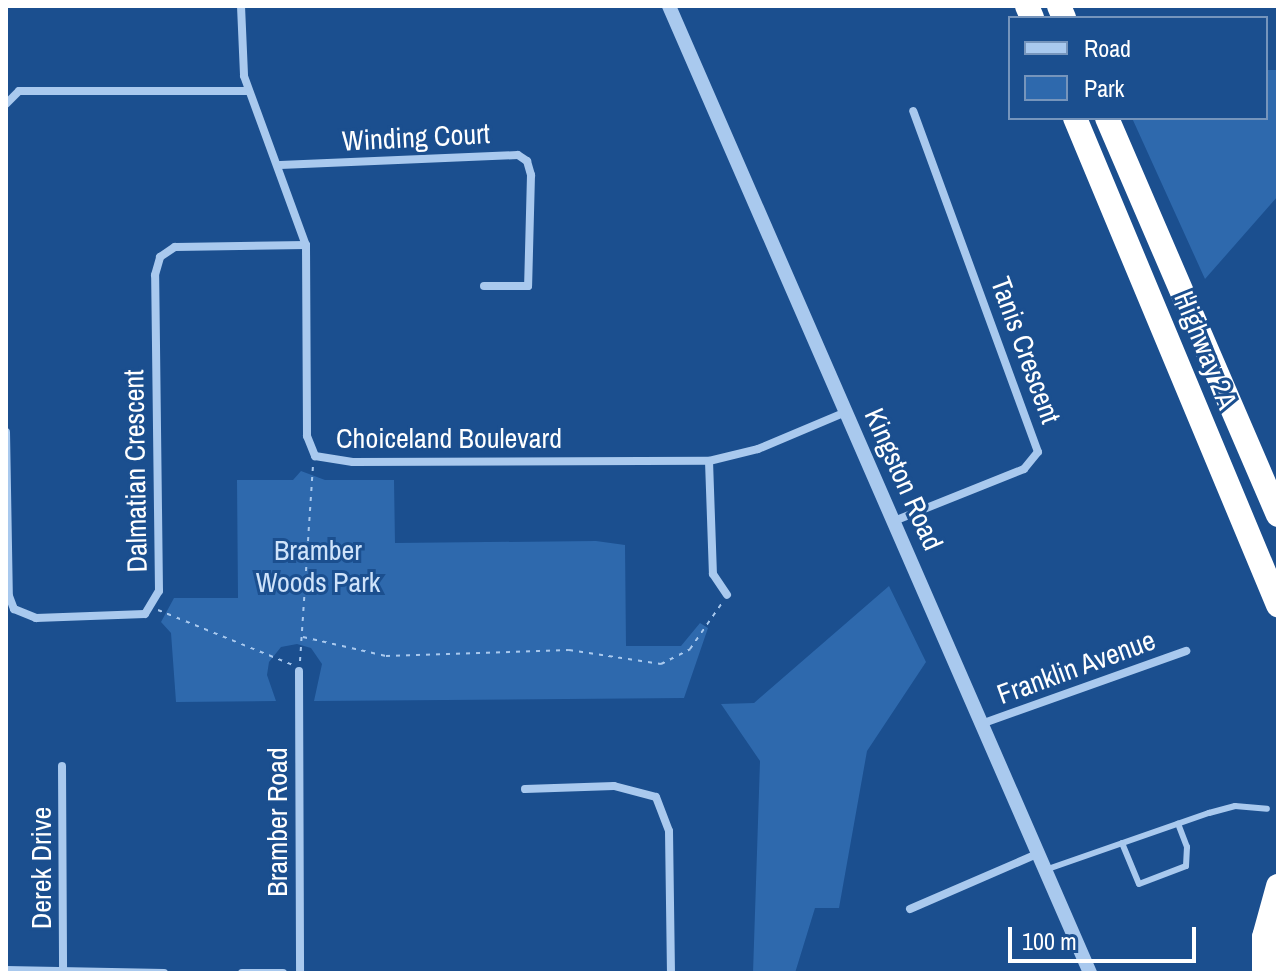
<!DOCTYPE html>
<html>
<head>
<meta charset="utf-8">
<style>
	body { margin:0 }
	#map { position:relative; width:1284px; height:979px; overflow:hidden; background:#1b4f8f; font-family:"Archivo Narrow",sans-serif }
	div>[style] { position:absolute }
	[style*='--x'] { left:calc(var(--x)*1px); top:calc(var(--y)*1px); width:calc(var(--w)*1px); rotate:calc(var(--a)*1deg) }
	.green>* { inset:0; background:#2e69ad }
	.path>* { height:2px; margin-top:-1px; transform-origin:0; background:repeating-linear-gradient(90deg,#a9c9ee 0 4px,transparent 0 10px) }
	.service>* { height:6px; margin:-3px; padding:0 3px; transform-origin:3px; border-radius:3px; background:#a9c9ee }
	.minor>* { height:8px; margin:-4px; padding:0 4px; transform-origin:4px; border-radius:4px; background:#a9c9ee }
	.tertiary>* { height:14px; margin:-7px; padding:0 7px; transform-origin:7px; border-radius:7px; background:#a9c9ee }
	.motorway>* { height:24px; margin:-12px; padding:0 12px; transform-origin:12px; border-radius:12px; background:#fff }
	span { translate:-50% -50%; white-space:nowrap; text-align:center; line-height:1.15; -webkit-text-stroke:6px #1b4f8f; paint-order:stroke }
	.street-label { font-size:28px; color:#fff }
	.park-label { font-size:28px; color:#cfe3fa }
	.frame { position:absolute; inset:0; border:8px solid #fff; pointer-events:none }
	.legend { position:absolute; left:1008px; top:16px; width:260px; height:104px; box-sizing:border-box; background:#1b4f8f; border:2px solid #7695bc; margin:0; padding:10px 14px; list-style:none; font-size:24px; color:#fff }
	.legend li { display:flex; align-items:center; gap:16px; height:40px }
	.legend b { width:40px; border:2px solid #7695bc }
	.scale { position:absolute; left:1008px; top:927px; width:188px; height:36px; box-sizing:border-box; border:4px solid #fff; border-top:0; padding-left:10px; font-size:24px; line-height:28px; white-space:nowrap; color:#fff; -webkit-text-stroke:6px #1b4f8f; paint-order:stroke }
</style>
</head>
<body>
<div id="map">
	<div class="green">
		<div style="clip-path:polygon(1266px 70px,1278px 70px,1278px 196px,1205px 279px,1132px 118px,1266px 118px)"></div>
		<div style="clip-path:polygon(301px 471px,325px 480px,394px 480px,395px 543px,596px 541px,625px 545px,626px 646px,681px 646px,700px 623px,708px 628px,684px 698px,314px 701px,322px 664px,311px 648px,297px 644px,281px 647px,269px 662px,267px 675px,276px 701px,176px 702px,171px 633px,161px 622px,174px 598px,238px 598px,237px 480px,293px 480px)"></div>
		<div style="clip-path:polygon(889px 586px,926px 662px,867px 751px,839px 908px,815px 908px,795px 973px,753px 973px,760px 761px,721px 704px,754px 703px)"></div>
	</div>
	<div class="path">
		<div style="--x:158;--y:610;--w:146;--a:22.2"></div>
		<div style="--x:303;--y:637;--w:85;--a:12.9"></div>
		<div style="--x:386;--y:656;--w:183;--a:-1.9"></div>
		<div style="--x:569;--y:650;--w:93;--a:8.7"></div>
		<div style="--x:661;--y:664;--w:33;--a:-27"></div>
		<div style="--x:690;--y:649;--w:56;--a:-55.2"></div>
		<div style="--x:300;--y:661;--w:196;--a:-86.2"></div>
	</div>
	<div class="service">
		<div style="--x:1122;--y:843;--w:44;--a:67.5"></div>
		<div style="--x:1139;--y:884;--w:50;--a:-21"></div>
		<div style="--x:1186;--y:866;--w:19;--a:-87"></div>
		<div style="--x:1187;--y:847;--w:25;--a:-111"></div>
		<div style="--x:1045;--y:870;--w:174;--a:-19.2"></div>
		<div style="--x:1209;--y:813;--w:27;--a:-15"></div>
		<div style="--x:1235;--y:806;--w:32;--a:5"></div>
	</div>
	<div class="minor">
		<div style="--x:241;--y:6;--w:70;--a:87.5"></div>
		<div style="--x:244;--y:76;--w:180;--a:69.9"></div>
		<div style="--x:306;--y:245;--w:191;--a:89.7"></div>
		<div style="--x:307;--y:436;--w:22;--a:68"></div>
		<div style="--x:315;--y:456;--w:38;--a:9"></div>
		<div style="--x:353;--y:462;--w:356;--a:-0.2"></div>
		<div style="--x:709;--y:461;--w:50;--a:-13.8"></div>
		<div style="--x:758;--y:449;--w:95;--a:-22.8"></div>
		<div style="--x:6;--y:104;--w:18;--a:-45"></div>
		<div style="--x:19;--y:91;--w:229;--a:0"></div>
		<div style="--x:280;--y:165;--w:238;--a:-2.4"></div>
		<div style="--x:518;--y:155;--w:11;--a:34"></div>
		<div style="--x:527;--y:161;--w:15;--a:74"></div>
		<div style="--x:531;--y:175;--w:111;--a:91.5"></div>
		<div style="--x:528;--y:286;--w:44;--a:180"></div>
		<div style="--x:6;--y:432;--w:164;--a:89"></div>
		<div style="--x:9;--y:596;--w:14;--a:69"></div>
		<div style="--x:14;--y:609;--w:24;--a:22"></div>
		<div style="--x:36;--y:618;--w:109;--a:-2.1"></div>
		<div style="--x:145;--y:614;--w:27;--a:-59"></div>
		<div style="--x:159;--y:591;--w:316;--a:-90.7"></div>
		<div style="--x:155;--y:275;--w:19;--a:-74"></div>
		<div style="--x:160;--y:257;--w:18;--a:-34"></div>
		<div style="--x:175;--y:247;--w:131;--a:-0.9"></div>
		<div style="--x:709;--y:461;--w:113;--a:88"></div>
		<div style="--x:713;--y:574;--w:25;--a:56"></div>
		<div style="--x:894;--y:521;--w:140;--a:-21.8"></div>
		<div style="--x:1024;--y:469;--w:22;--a:-51"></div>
		<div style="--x:1038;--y:452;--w:363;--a:-110.1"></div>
		<div style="--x:299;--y:671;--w:302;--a:89.8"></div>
		<div style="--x:981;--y:724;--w:218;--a:-19.6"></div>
		<div style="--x:62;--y:766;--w:205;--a:89.7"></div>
		<div style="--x:525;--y:789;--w:89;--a:-1.9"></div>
		<div style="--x:614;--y:786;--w:43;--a:14.7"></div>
		<div style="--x:656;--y:797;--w:36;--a:69"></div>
		<div style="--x:669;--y:831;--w:142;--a:89.2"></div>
		<div style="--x:910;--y:909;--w:138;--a:-23.4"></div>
		<div style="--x:6;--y:970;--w:158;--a:1.1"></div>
		<div style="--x:242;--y:973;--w:41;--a:0"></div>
	</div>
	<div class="tertiary">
		<div style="--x:669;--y:6;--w:1055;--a:66.47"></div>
	</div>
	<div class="motorway">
		<div style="--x:1027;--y:6;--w:13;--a:67"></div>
		<div style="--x:1059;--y:6;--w:13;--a:67"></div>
		<div style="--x:1075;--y:118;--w:528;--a:67.37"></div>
		<div style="--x:1107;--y:118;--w:432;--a:66.7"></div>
		<div style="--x:1264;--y:973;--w:36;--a:-90"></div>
		<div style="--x:1264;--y:937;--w:53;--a:-74.6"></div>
	</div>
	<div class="street-label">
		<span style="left:416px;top:137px;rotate:-3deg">Winding Court</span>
		<span style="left:1026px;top:350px;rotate:70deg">Tanis Crescent</span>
		<span style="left:1206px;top:350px;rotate:68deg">Highway 2A</span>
		<span style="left:449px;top:438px">Choiceland Boulevard</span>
		<span style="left:135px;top:471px;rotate:-91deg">Dalmatian Crescent</span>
		<span style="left:904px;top:479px;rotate:66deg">Kingston Road</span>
		<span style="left:1076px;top:667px;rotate:-20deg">Franklin Avenue</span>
		<span style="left:277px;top:822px;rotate:-90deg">Bramber Road</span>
		<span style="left:41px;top:868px;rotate:-90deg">Derek Drive</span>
	</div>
	<div class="park-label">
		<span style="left:318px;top:566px">Bramber<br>Woods Park</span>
	</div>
	<div class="frame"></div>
	<ul class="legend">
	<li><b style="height:10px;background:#a9c9ee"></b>Road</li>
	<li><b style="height:22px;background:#2e69ad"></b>Park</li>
	</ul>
	<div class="scale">100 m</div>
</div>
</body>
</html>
